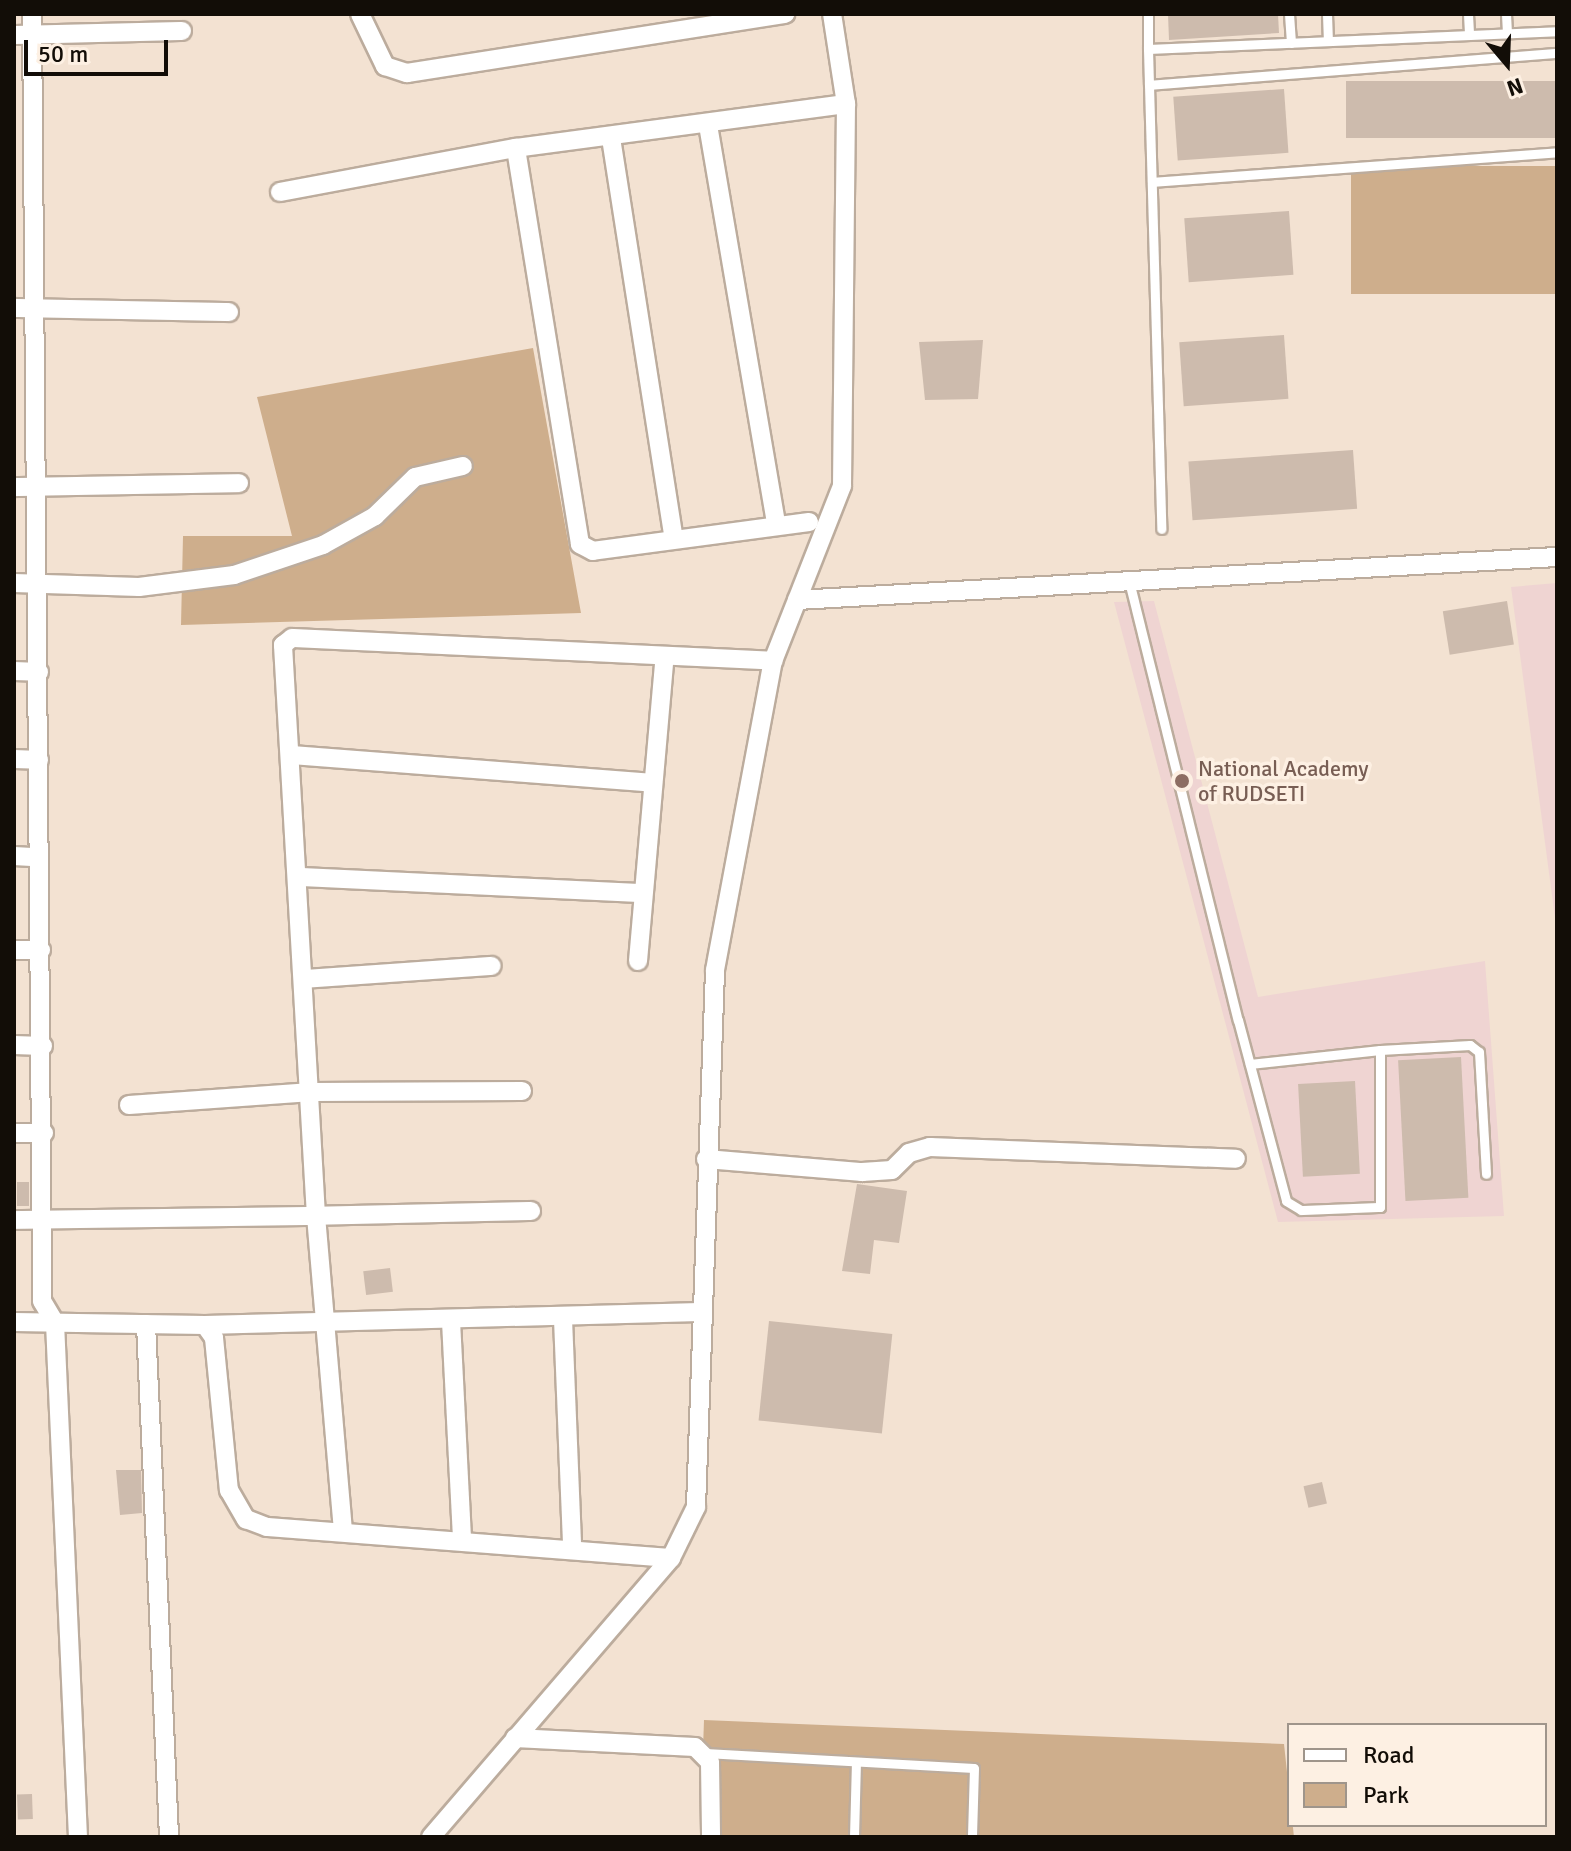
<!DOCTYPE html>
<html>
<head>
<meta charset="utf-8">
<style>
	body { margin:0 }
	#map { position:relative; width:1571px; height:1851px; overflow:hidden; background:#f3e2d2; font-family:Signika,sans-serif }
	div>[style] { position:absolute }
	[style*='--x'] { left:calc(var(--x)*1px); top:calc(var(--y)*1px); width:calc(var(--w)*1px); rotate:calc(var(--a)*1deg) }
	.education>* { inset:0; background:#efd4d2 }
	.green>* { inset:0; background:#ceae8c; transform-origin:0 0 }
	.building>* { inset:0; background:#cdbbad; transform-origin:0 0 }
	.roads { filter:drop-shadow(2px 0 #bcac9d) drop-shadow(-2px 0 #bcac9d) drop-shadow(0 2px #bcac9d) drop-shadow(0 -2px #bcac9d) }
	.service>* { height:9px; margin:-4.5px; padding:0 4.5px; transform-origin:4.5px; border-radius:4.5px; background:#fff }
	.minor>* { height:18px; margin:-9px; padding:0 9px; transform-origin:9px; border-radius:9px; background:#fff }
	.dots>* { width:22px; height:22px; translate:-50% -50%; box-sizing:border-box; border:4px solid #fdf0e3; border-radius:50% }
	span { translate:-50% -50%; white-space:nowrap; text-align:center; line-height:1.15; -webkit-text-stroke:7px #fdf0e3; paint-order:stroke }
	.education-label { font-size:22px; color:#785e54 }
	.left { translate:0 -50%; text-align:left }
	.frame { position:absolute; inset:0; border:16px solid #120d07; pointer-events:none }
	.legend { position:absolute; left:1287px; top:1723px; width:260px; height:104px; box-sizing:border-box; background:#fdf0e3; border:2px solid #9f958b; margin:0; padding:10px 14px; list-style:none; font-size:24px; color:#120d07 }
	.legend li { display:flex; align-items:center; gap:16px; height:40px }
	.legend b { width:40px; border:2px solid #9f958b }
	.north { position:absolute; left:1467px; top:24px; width:80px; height:80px; -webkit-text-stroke:6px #fdf0e3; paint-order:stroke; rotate:161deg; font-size:22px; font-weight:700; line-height:32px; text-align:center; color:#120d07 }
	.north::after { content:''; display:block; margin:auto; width:28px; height:36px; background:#120d07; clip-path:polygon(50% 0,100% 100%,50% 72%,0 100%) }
	.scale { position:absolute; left:24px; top:40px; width:144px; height:36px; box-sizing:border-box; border:4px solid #120d07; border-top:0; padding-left:10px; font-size:24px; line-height:28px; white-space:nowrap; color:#120d07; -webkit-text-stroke:6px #fdf0e3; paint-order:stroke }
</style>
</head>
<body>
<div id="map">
	<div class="education">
		<div style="clip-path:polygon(1557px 583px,1557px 933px,1511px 587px)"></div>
		<div style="clip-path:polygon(1154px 601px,1258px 997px,1485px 961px,1504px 1216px,1278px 1222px,1114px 602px)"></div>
	</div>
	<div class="green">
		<div style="left:1557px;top:166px;width:128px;height:206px;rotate:90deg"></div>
		<div style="clip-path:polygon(533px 348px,581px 613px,181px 625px,183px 536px,292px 536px,257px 397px)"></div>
		<div style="clip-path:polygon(704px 1720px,1284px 1744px,1294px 1837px,700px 1837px)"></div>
	</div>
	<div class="building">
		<div style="clip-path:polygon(1168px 14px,1278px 14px,1279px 33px,1169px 40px)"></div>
		<div style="left:1557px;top:81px;width:57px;height:211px;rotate:90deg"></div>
		<div style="left:1284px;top:89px;width:64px;height:111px;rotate:86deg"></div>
		<div style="left:1289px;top:211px;width:64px;height:105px;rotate:86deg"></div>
		<div style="left:1284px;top:335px;width:64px;height:105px;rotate:86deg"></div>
		<div style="clip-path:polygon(983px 340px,978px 399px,925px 400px,919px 342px)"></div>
		<div style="left:1353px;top:450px;width:59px;height:165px;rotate:86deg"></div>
		<div style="left:1507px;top:601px;width:44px;height:65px;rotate:81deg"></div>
		<div style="left:1461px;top:1057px;width:141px;height:63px;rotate:87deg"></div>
		<div style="left:1355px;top:1081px;width:93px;height:57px;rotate:87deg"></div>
		<div style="left:17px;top:1182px;width:12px;height:24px"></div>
		<div style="clip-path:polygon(857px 1184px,907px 1191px,899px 1243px,874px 1240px,870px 1274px,842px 1271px)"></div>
		<div style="left:390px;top:1268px;width:24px;height:27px;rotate:83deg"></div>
		<div style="left:769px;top:1321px;width:124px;height:100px;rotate:6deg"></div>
		<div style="clip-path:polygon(116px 1470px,141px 1470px,142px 1513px,120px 1515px)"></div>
		<div style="left:1322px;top:1482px;width:22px;height:19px;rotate:77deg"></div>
		<div style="left:32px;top:1794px;width:25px;height:15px;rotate:88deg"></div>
	</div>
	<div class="roads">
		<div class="service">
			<div style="--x:1148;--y:14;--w:35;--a:90"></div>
			<div style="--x:1148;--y:49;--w:409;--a:-2.5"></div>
			<div style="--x:1289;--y:14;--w:29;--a:86"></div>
			<div style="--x:1327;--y:14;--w:27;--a:88"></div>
			<div style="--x:1468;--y:14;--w:21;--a:87"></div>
			<div style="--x:1506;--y:14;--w:19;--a:87"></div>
			<div style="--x:1148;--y:49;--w:480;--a:88.4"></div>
			<div style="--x:1149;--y:85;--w:409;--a:-4.5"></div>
			<div style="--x:1152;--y:182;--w:406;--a:-4.2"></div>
			<div style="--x:1129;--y:581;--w:452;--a:76.1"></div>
			<div style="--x:1238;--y:1020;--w:187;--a:75.1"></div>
			<div style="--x:1286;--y:1201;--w:17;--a:31"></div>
			<div style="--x:1301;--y:1210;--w:79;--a:-2.2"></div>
			<div style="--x:1380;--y:1207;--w:157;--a:-90"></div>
			<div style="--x:1380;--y:1050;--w:131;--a:173.9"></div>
			<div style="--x:1380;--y:1050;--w:90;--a:-3.2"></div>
			<div style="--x:1470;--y:1045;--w:11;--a:38"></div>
			<div style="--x:1479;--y:1052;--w:122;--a:86.7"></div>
			<div style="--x:705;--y:1753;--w:269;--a:3.2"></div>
			<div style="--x:974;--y:1768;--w:69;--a:91.7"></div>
			<div style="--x:854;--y:1837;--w:75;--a:-88.5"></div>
		</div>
		<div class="minor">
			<div style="--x:32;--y:14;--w:1287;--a:89.55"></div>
			<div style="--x:42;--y:1301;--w:26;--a:59"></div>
			<div style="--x:55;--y:1323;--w:515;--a:87.44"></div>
			<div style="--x:360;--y:14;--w:58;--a:64.3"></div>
			<div style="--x:385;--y:66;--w:23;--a:18"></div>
			<div style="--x:407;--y:73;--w:383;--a:-8.9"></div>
			<div style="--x:14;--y:35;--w:168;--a:-1.4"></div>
			<div style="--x:708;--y:125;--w:405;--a:80.3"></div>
			<div style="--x:611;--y:138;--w:403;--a:81.1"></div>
			<div style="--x:280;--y:192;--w:240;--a:-10.6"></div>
			<div style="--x:14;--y:308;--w:215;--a:1.1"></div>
			<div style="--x:14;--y:487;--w:225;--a:-1"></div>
			<div style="--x:809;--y:522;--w:218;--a:172.4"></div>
			<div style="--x:593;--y:551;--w:15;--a:-152"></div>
			<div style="--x:580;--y:544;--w:401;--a:-99.2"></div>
			<div style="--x:516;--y:148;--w:333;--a:-7.6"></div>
			<div style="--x:14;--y:583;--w:125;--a:1.8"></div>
			<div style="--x:139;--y:587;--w:96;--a:-7.2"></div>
			<div style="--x:234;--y:575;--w:94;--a:-18.6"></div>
			<div style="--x:323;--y:545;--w:60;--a:-29.1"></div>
			<div style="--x:375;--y:516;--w:56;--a:-44.3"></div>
			<div style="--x:415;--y:477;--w:49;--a:-12.9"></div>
			<div style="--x:797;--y:600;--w:761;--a:-3.24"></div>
			<div style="--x:14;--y:671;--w:25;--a:2"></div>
			<div style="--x:291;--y:755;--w:361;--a:4.4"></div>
			<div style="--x:14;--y:759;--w:25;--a:2"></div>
			<div style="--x:14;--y:856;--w:22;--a:3"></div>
			<div style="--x:300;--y:877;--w:341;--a:2.7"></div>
			<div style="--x:14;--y:950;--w:27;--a:0"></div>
			<div style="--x:638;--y:961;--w:301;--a:-85"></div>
			<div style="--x:304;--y:979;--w:188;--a:-4"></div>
			<div style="--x:14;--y:1045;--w:29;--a:2"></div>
			<div style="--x:129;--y:1105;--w:183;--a:-4.1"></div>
			<div style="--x:312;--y:1092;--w:210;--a:-0.3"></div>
			<div style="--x:14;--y:1133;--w:30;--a:0"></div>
			<div style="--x:706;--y:1159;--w:157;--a:4.8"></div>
			<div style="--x:862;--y:1172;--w:30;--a:-4"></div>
			<div style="--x:892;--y:1170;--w:24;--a:-45"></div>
			<div style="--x:909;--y:1153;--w:22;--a:-16"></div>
			<div style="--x:930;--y:1147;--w:306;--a:2.2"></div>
			<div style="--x:531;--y:1211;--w:215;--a:178.7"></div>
			<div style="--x:316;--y:1216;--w:572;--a:-93.31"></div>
			<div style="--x:283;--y:645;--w:11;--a:-38"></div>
			<div style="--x:292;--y:638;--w:482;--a:2.7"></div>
			<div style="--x:14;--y:1220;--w:302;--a:-0.8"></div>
			<div style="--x:316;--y:1216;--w:317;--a:85.1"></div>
			<div style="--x:563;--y:1319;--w:227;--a:87.7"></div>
			<div style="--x:451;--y:1321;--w:218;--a:87.1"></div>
			<div style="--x:14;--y:1322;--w:191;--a:0.9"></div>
			<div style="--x:205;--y:1325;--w:495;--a:-1.5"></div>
			<div style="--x:146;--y:1324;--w:514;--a:87.43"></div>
			<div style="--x:205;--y:1325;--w:16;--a:55"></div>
			<div style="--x:214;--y:1338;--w:153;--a:84.4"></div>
			<div style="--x:229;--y:1490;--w:34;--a:60"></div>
			<div style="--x:246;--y:1519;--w:22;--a:21"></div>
			<div style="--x:267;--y:1527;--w:405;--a:4.4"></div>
			<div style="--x:515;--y:1738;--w:180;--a:2.9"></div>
			<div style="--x:695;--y:1747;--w:21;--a:45"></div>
			<div style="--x:710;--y:1762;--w:75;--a:89.2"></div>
			<div style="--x:431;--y:1837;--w:368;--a:-49.3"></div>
			<div style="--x:671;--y:1558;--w:57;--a:-63.9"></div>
			<div style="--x:696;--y:1507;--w:537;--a:-87.97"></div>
			<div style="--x:715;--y:970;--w:314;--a:-79.4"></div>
			<div style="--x:773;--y:661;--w:188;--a:-68.5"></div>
			<div style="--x:842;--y:486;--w:382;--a:-89.4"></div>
			<div style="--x:846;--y:104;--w:91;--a:-98.8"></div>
		</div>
	</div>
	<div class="dots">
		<div style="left:1182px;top:781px;background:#8d6e63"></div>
	</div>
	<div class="education-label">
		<span class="left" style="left:1198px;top:781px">National Academy<br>of RUDSETI</span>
	</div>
	<div class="frame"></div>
	<ul class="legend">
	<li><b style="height:10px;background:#fff"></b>Road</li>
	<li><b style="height:22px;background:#ceae8c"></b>Park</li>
	</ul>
	<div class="north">N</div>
	<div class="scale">50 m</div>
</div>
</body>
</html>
